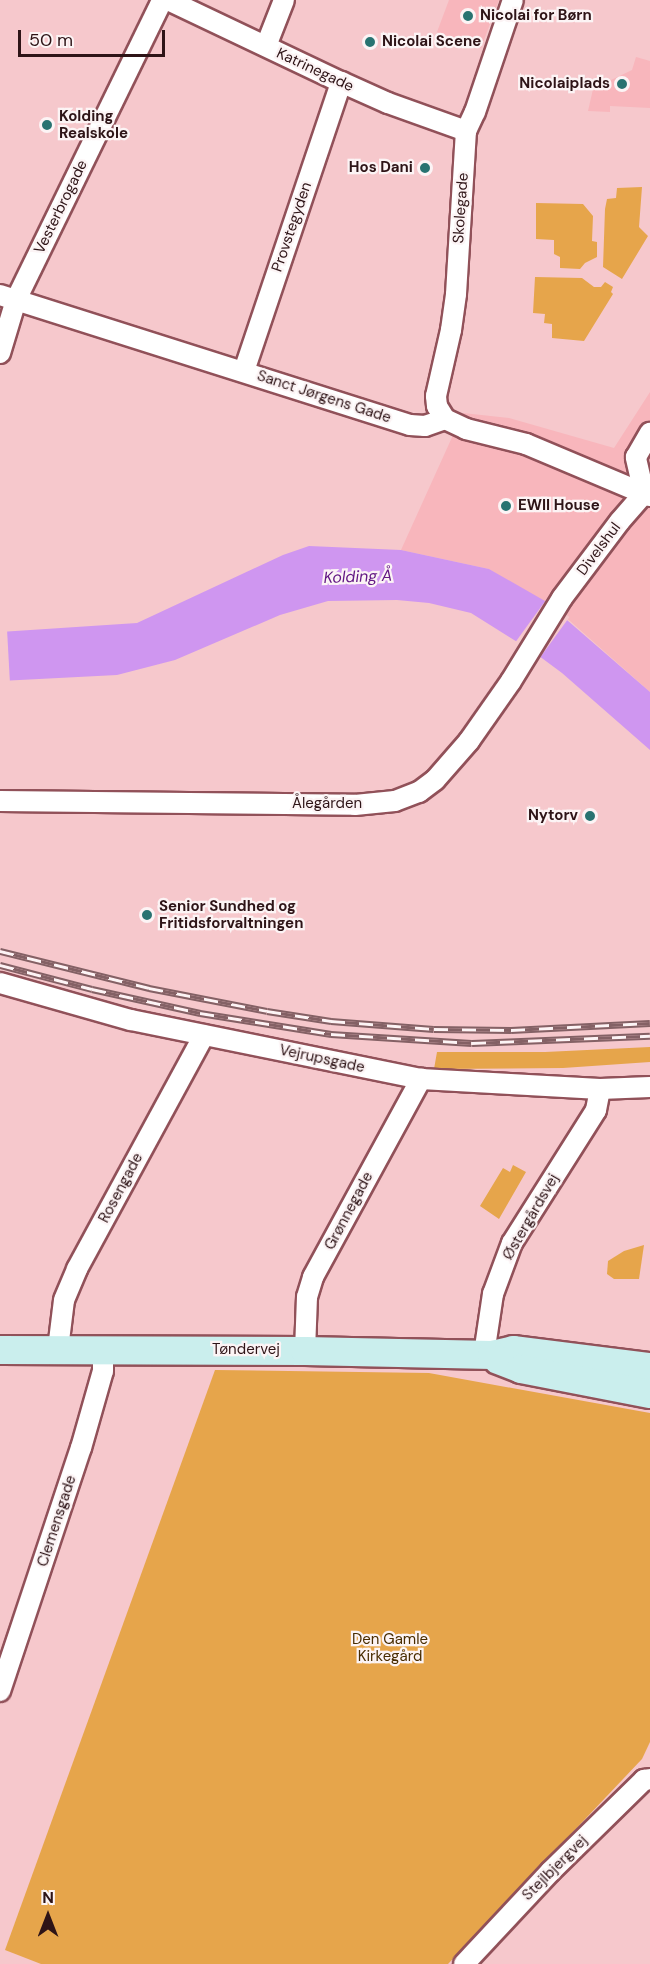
<!DOCTYPE html>
<html>
<head>
<meta charset="utf-8">
<style>
	body { margin:0 }
	#map { position:relative; width:650px; height:1964px; overflow:hidden; background:#f6c8cc; font-family:"DM Sans",sans-serif }
	div>[style] { position:absolute }
	[style*='--x'] { left:calc(var(--x)*1px); top:calc(var(--y)*1px); width:calc(var(--w)*1px); rotate:calc(var(--a)*1deg) }
	.built>* { inset:0; background:#f8b6bc }
	.green>* { inset:0; background:#e6a54b }
	.water>* { inset:0; background:#cf96f0 }
	.pier>* { inset:0; background:#f6c8cc; transform-origin:0 0 }
	.roads { filter:drop-shadow(2px 0 #915159) drop-shadow(-2px 0 #915159) drop-shadow(0 2px #915159) drop-shadow(0 -2px #915159) }
	.minor>* { height:20px; margin:-10px; padding:0 10px; transform-origin:10px; border-radius:10px; background:#fff }
	.secondary>* { height:28px; margin:-14px; padding:0 14px; transform-origin:14px; border-radius:14px; background:#caeeed }
	.rail>* { height:7px; margin-top:-3.5px; transform-origin:0; background:repeating-linear-gradient(90deg,#fcf4f5 0 14px,#846165 0 28px); box-sizing:border-box; border-block:2px solid #846165 }
	.dots>* { width:16px; height:16px; translate:-50% -50%; box-sizing:border-box; border:3px solid #fcf4f5; border-radius:50% }
	span { translate:-50% -50%; white-space:nowrap; text-align:center; line-height:1.15; -webkit-text-stroke:4.5px #fcf4f5; paint-order:stroke }
	.poi-label { font-size:15px; color:#2e1417; font-weight:700 }
	.left { translate:0 -50%; text-align:left }
	.right { translate:-100% -50%; text-align:right }
	.street-label { font-size:15px; color:#2e1417 }
	.park-label { font-size:15px; color:#482c01 }
	.water-label { font-size:16px; color:#631884; font-style:italic }
	.north { position:absolute; left:18px; top:1886px; width:60px; height:60px; -webkit-text-stroke:4px #fcf4f5; paint-order:stroke; rotate:0deg; font-size:16px; font-weight:700; line-height:24px; text-align:center; color:#2e1417 }
	.north::after { content:''; display:block; margin:auto; width:21px; height:27px; background:#2e1417; clip-path:polygon(50% 0,100% 100%,50% 72%,0 100%) }
	.scale { position:absolute; left:18px; top:30px; width:147px; height:27px; box-sizing:border-box; border:3px solid #2e1417; border-top:0; padding-left:8px; font-size:18px; line-height:21px; white-space:nowrap; color:#2e1417; -webkit-text-stroke:4px #fcf4f5; paint-order:stroke }
</style>
</head>
<body>
<div id="map">
	<div class="built">
		<div style="clip-path:polygon(449px 0,499px 0,481px 48px,437px 32px)"></div>
		<div style="clip-path:polygon(636px 57px,650px 61px,650px 108px,610px 106px,610px 112px,588px 111px,596px 76px,609px 81px,632px 70px)"></div>
		<div style="clip-path:polygon(650px 392px,650px 692px,570px 621px,489px 569px,401px 550px,463px 413px,509px 418px,614px 448px)"></div>
	</div>
	<div class="green">
		<div style="clip-path:polygon(642px 187px,639px 227px,648px 236px,622px 279px,603px 267px,605px 209px,607px 199px,616px 198px,617px 188px)"></div>
		<div style="clip-path:polygon(536px 203px,583px 204px,593px 216px,592px 241px,597px 242px,597px 257px,585px 263px,580px 269px,560px 268px,560px 257px,554px 254px,554px 240px,536px 239px)"></div>
		<div style="clip-path:polygon(535px 277px,582px 278px,594px 287px,601px 287px,605px 282px,613px 287px,611px 292px,613px 294px,584px 341px,552px 338px,552px 324px,544px 323px,545px 314px,533px 313px)"></div>
		<div style="clip-path:polygon(650px 1047px,650px 1062px,563px 1068px,434px 1069px,437px 1052px,545px 1052px)"></div>
		<div style="clip-path:polygon(513px 1165px,526px 1172px,499px 1219px,480px 1206px,503px 1168px,510px 1172px)"></div>
		<div style="clip-path:polygon(644px 1245px,639px 1279px,614px 1279px,607px 1274px,608px 1261px,624px 1251px)"></div>
		<div style="clip-path:polygon(215px 1370px,429px 1373px,650px 1413px,650px 1742px,642px 1759px,448px 1964px,41px 1964px,5px 1950px)"></div>
	</div>
	<div class="water">
		<div style="clip-path:polygon(309px 546px,401px 550px,489px 569px,545px 601px,650px 692px,650px 750px,562px 673px,535px 653px,471px 613px,429px 603px,397px 600px,328px 601px,280px 615px,175px 660px,117px 675px,0 681px,0 632px,137px 623px,283px 555px)"></div>
	</div>
	<div class="pier">
		<div style="left:546px;top:600px;width:29px;height:54px;rotate:36deg"></div>
		<div style="clip-path:polygon(0 629px,7px 629px,10px 684px,0 684px)"></div>
	</div>
	<div class="roads">
		<div class="minor">
			<div style="--x:168;--y:0;--w:191;--a:25.4"></div>
			<div style="--x:341;--y:82;--w:51;--a:24.1"></div>
			<div style="--x:388;--y:103;--w:83;--a:19.7"></div>
			<div style="--x:266;--y:46;--w:49;--a:-68.6"></div>
			<div style="--x:0;--y:295;--w:430;--a:17.6"></div>
			<div style="--x:410;--y:425;--w:15;--a:4"></div>
			<div style="--x:425;--y:426;--w:21;--a:-19"></div>
			<div style="--x:445;--y:419;--w:23;--a:25"></div>
			<div style="--x:466;--y:429;--w:62;--a:14"></div>
			<div style="--x:526;--y:444;--w:134;--a:22.8"></div>
			<div style="--x:0;--y:353;--w:55;--a:-73.2"></div>
			<div style="--x:16;--y:300;--w:334;--a:-64"></div>
			<div style="--x:244;--y:371;--w:305;--a:-71.4"></div>
			<div style="--x:445;--y:419;--w:15;--a:-122"></div>
			<div style="--x:437;--y:406;--w:10;--a:-96"></div>
			<div style="--x:436;--y:396;--w:68;--a:-77.2"></div>
			<div style="--x:451;--y:330;--w:36;--a:-82"></div>
			<div style="--x:456;--y:294;--w:163;--a:-86.5"></div>
			<div style="--x:466;--y:131;--w:21;--a:-65"></div>
			<div style="--x:475;--y:112;--w:118;--a:-71.3"></div>
			<div style="--x:644;--y:493;--w:37;--a:-103"></div>
			<div style="--x:636;--y:457;--w:28;--a:-60"></div>
			<div style="--x:0;--y:801;--w:355;--a:0.6"></div>
			<div style="--x:355;--y:805;--w:40;--a:-5.7"></div>
			<div style="--x:395;--y:801;--w:26;--a:-21"></div>
			<div style="--x:419;--y:792;--w:20;--a:-37"></div>
			<div style="--x:435;--y:780;--w:52;--a:-48.9"></div>
			<div style="--x:469;--y:741;--w:73;--a:-55"></div>
			<div style="--x:511;--y:681;--w:97;--a:-58.4"></div>
			<div style="--x:562;--y:598;--w:96;--a:-53"></div>
			<div style="--x:620;--y:521;--w:37;--a:-49"></div>
			<div style="--x:644;--y:493;--w:6;--a:-18"></div>
			<div style="--x:0;--y:983;--w:136;--a:15.8"></div>
			<div style="--x:131;--y:1020;--w:296;--a:11.5"></div>
			<div style="--x:421;--y:1079;--w:179;--a:3.2"></div>
			<div style="--x:600;--y:1089;--w:50;--a:-2.3"></div>
			<div style="--x:58;--y:1349;--w:49;--a:-83"></div>
			<div style="--x:64;--y:1300;--w:34;--a:-67"></div>
			<div style="--x:77;--y:1269;--w:266;--a:-61.5"></div>
			<div style="--x:305;--y:1351;--w:54;--a:-87.9"></div>
			<div style="--x:307;--y:1297;--w:21;--a:-73"></div>
			<div style="--x:313;--y:1277;--w:226;--a:-61.4"></div>
			<div style="--x:484;--y:1354;--w:61;--a:-81.5"></div>
			<div style="--x:493;--y:1294;--w:54;--a:-69.6"></div>
			<div style="--x:512;--y:1243;--w:157;--a:-57.7"></div>
			<div style="--x:596;--y:1110;--w:21;--a:-79"></div>
			<div style="--x:0;--y:1691;--w:256;--a:-71.6"></div>
			<div style="--x:81;--y:1448;--w:80;--a:-74.1"></div>
			<div style="--x:103;--y:1371;--w:21;--a:-90"></div>
			<div style="--x:464;--y:1964;--w:126;--a:-46.9"></div>
			<div style="--x:550;--y:1872;--w:132;--a:-44.4"></div>
			<div style="--x:644;--y:1780;--w:6;--a:-9"></div>
		</div>
		<div class="secondary">
			<div style="--x:0;--y:1350;--w:305;--a:0.2"></div>
			<div style="--x:305;--y:1351;--w:187;--a:1.2"></div>
			<div style="--x:492;--y:1355;--w:22;--a:-13"></div>
			<div style="--x:513;--y:1350;--w:138;--a:7.1"></div>
			<div style="--x:498;--y:1360;--w:25;--a:21"></div>
			<div style="--x:521;--y:1369;--w:131;--a:11"></div>
		</div>
	</div>
	<div class="rail">
		<div style="--x:0;--y:951;--w:154;--a:13.9"></div>
		<div style="--x:149;--y:988;--w:120;--a:11"></div>
		<div style="--x:267;--y:1011;--w:65;--a:8.9"></div>
		<div style="--x:331;--y:1021;--w:103;--a:4.4"></div>
		<div style="--x:434;--y:1029;--w:77;--a:0.7"></div>
		<div style="--x:511;--y:1030;--w:139;--a:-2.9"></div>
		<div style="--x:0;--y:965;--w:95;--a:14.6"></div>
		<div style="--x:92;--y:989;--w:111;--a:12.5"></div>
		<div style="--x:200;--y:1013;--w:133;--a:9.1"></div>
		<div style="--x:331;--y:1034;--w:141;--a:3.7"></div>
		<div style="--x:472;--y:1043;--w:178;--a:-2.3"></div>
	</div>
	<div class="dots">
		<div style="left:468px;top:16px;background:#297371"></div>
		<div style="left:370px;top:42px;background:#297371"></div>
		<div style="left:622px;top:84px;background:#297371"></div>
		<div style="left:47px;top:125px;background:#297371"></div>
		<div style="left:425px;top:168px;background:#297371"></div>
		<div style="left:506px;top:506px;background:#297371"></div>
		<div style="left:590px;top:816px;background:#297371"></div>
		<div style="left:147px;top:915px;background:#297371"></div>
	</div>
	<div class="poi-label">
		<span class="left" style="left:480px;top:16px">Nicolai for Børn</span>
		<span class="left" style="left:382px;top:42px">Nicolai Scene</span>
		<span class="right" style="left:610px;top:84px">Nicolaiplads</span>
		<span class="left" style="left:59px;top:125px">Kolding<br>Realskole</span>
		<span class="right" style="left:413px;top:168px">Hos Dani</span>
		<span class="left" style="left:518px;top:506px">EWII House</span>
		<span class="right" style="left:578px;top:816px">Nytorv</span>
		<span class="left" style="left:159px;top:915px">Senior Sundhed og<br>Fritidsforvaltningen</span>
	</div>
	<div class="street-label">
		<span style="left:315px;top:70px;rotate:25deg">Katrinegade</span>
		<span style="left:61px;top:207px;rotate:-64deg">Vesterbrogade</span>
		<span style="left:461px;top:208px;rotate:-86deg">Skolegade</span>
		<span style="left:292px;top:227px;rotate:-71deg">Provstegyden</span>
		<span style="left:324px;top:397px;rotate:18deg">Sanct Jørgens Gade</span>
		<span style="left:599px;top:549px;rotate:-53deg">Divelshul</span>
		<span style="left:327px;top:804px">Ålegården</span>
		<span style="left:322px;top:1059px;rotate:12deg">Vejrupsgade</span>
		<span style="left:121px;top:1188px;rotate:-62deg">Rosengade</span>
		<span style="left:349px;top:1211px;rotate:-62deg">Grønnegade</span>
		<span style="left:531px;top:1217px;rotate:-60deg">Østergårdsvej</span>
		<span style="left:246px;top:1350px">Tøndervej</span>
		<span style="left:57px;top:1521px;rotate:-72deg">Clemensgade</span>
		<span style="left:555px;top:1868px;rotate:-45deg">Stejlbjergvej</span>
	</div>
	<div class="park-label">
		<span style="left:390px;top:1648px">Den Gamle<br>Kirkegård</span>
	</div>
	<div class="water-label">
		<span style="left:358px;top:577px;rotate:-2deg">Kolding Å</span>
	</div>
	<div class="north">N</div>
	<div class="scale">50 m</div>
</div>
</body>
</html>
